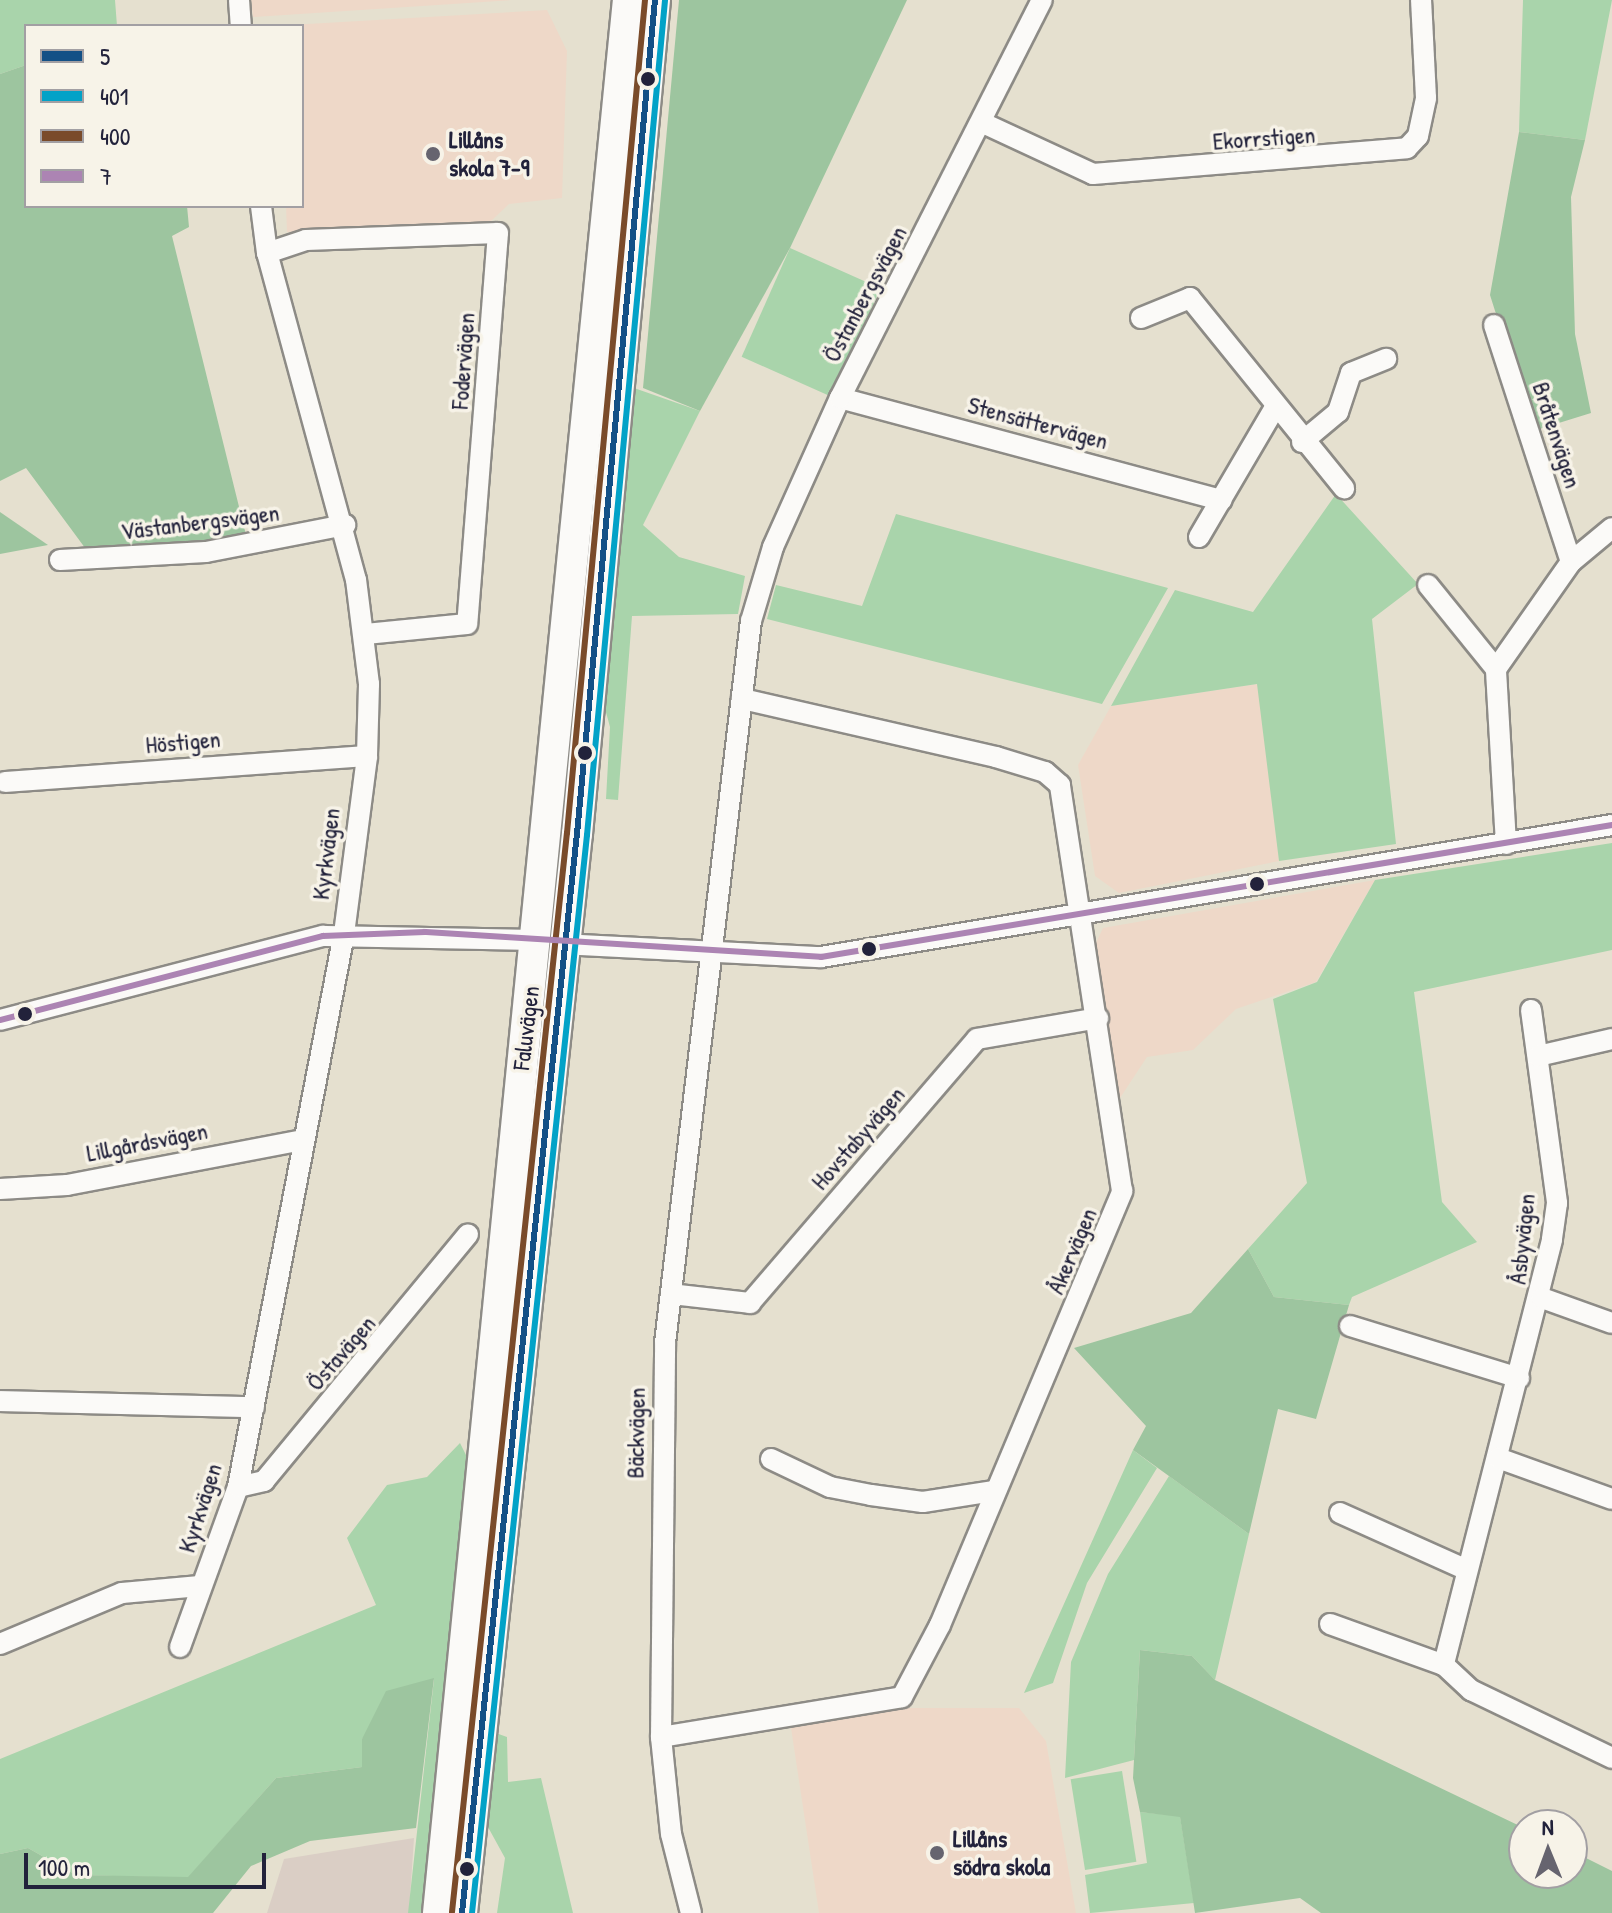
<!DOCTYPE html>
<html>
<head>
<meta charset="utf-8">
<style>
	body { margin:0 }
	#map { position:relative; width:1612px; height:1913px; overflow:hidden; background:#e5e0cf; font-family:"Patrick Hand",sans-serif }
	div>[style] { position:absolute }
	[style*='--x'] { left:calc(var(--x)*1px); top:calc(var(--y)*1px); width:calc(var(--w)*1px); rotate:calc(var(--a)*1deg) }
	.built>* { inset:0; background:#eed8c8 }
	.industrial>* { inset:0; background:#dacec5 }
	.green>* { inset:0; background:#a9d4ab; transform-origin:0 0 }
	.forest>* { inset:0; background:#9dc59f }
	.roads { filter:drop-shadow(2px 0 #8d8b86) drop-shadow(-2px 0 #8d8b86) drop-shadow(0 2px #8d8b86) drop-shadow(0 -2px #8d8b86) }
	.minor>* { height:20px; margin:-10px; padding:0 10px; transform-origin:10px; border-radius:10px; background:#fbfaf8 }
	.highway>* { height:30px; margin:-15px; padding:0 15px; transform-origin:15px; border-radius:15px; background:#fbfaf8 }
	.bus-1>* { height:6px; margin:-3px; padding:0 3px; transform-origin:3px; border-radius:3px; background:#135086 }
	.bus-2>* { height:6px; margin:-3px; padding:0 3px; transform-origin:3px; border-radius:3px; background:#02a2c7 }
	.bus-3>* { height:6px; margin:-3px; padding:0 3px; transform-origin:3px; border-radius:3px; background:#7a4b2a }
	.bus-4>* { height:6px; margin:-3px; padding:0 3px; transform-origin:3px; border-radius:3px; background:#ac84b3 }
	.dots>* { width:22px; height:22px; translate:-50% -50%; box-sizing:border-box; border:4px solid #f7f3e8; border-radius:50% }
	span { translate:-50% -50%; white-space:nowrap; text-align:center; line-height:1.15; -webkit-text-stroke:7px #f7f3e8; paint-order:stroke }
	.street-label { font-size:24px; color:#22223b }
	.poi-label { font-size:24px; color:#22223b; font-weight:700 }
	.left { translate:0 -50%; text-align:left }
	.legend { position:absolute; left:24px; top:24px; width:280px; height:184px; box-sizing:border-box; background:#f7f3e8; border:2px solid #a29fa3; margin:0; padding:10px 14px; list-style:none; font-size:24px; color:#22223b }
	.legend li { display:flex; align-items:center; gap:16px; height:40px }
	.legend b { width:40px; border:2px solid #a29fa3 }
	.north { position:absolute; left:1508px; top:1809px; width:80px; height:80px; box-sizing:border-box; background:#f7f3e8; border:2px solid #a29fa3; border-radius:50%; rotate:359deg; font-size:22px; font-weight:700; line-height:32px; text-align:center; color:#22223b }
	.north::after { content:''; display:block; margin:auto; width:28px; height:36px; background:#66646f; clip-path:polygon(50% 0,100% 100%,50% 72%,0 100%) }
	.scale { position:absolute; left:24px; top:1853px; width:242px; height:36px; box-sizing:border-box; border:4px solid #22223b; border-top:0; padding-left:10px; font-size:24px; line-height:28px; white-space:nowrap; color:#22223b; -webkit-text-stroke:6px #f7f3e8; paint-order:stroke }
</style>
</head>
<body>
<div id="map">
	<div class="built">
		<div style="clip-path:polygon(251px 0,512px 0,253px 17px)"></div>
		<div style="clip-path:polygon(547px 10px,567px 51px,562px 198px,509px 204px,489px 223px,287px 232px,286px 206px,302px 206px,302px 26px,273px 26px)"></div>
		<div style="clip-path:polygon(1258px 684px,1279px 861px,1119px 893px,1095px 876px,1078px 765px,1111px 706px)"></div>
		<div style="clip-path:polygon(1375px 880px,1316px 982px,1236px 1009px,1193px 1050px,1147px 1057px,1116px 1104px,1094px 947px,1103px 928px)"></div>
		<div style="clip-path:polygon(898px 1708px,1019px 1708px,1046px 1741px,1076px 1913px,819px 1913px,791px 1728px)"></div>
	</div>
	<div class="industrial">
		<div style="clip-path:polygon(414px 1838px,409px 1913px,267px 1913px,284px 1859px)"></div>
	</div>
	<div class="green">
		<div style="clip-path:polygon(0 0,115px 0,117px 26px,26px 26px,26px 65px,0 74px)"></div>
		<div style="clip-path:polygon(1523px 0,1612px 0,1585px 140px,1519px 132px)"></div>
		<div style="left:790px;top:248px;width:99px;height:119px;rotate:24deg"></div>
		<div style="clip-path:polygon(634px 388px,700px 411px,643px 525px,679px 557px,745px 576px,738px 614px,632px 616px,618px 800px,606px 799px,610px 727px,603px 701px)"></div>
		<div style="clip-path:polygon(1336px 494px,1418px 584px,1372px 619px,1396px 844px,1279px 861px,1257px 684px,1111px 706px,1175px 590px,1253px 612px)"></div>
		<div style="clip-path:polygon(896px 514px,1168px 588px,1102px 704px,767px 619px,776px 585px,862px 606px)"></div>
		<div style="clip-path:polygon(1612px 843px,1612px 950px,1414px 992px,1442px 1202px,1477px 1242px,1352px 1297px,1349px 1305px,1274px 1297px,1248px 1249px,1307px 1183px,1273px 999px,1317px 982px,1375px 880px)"></div>
		<div style="clip-path:polygon(460px 1443px,467px 1457px,429px 1913px,408px 1913px,434px 1679px,362px 1739px,362px 1767px,276px 1778px,188px 1878px,76px 1875px,28px 1848px,0 1854px,0 1759px,376px 1605px,347px 1538px,387px 1485px,427px 1477px)"></div>
		<div style="clip-path:polygon(1133px 1450px,1157px 1468px,1087px 1583px,1053px 1683px,1024px 1693px)"></div>
		<div style="clip-path:polygon(1169px 1476px,1249px 1534px,1215px 1680px,1192px 1656px,1140px 1650px,1134px 1760px,1065px 1778px,1071px 1662px,1108px 1574px)"></div>
		<div style="clip-path:polygon(493px 1732px,507px 1737px,508px 1782px,541px 1778px,573px 1913px,497px 1913px,505px 1858px,483px 1818px)"></div>
		<div style="left:1122px;top:1771px;width:92px;height:52px;rotate:81deg"></div>
		<div style="clip-path:polygon(1140px 1812px,1180px 1816px,1194px 1903px,1090px 1913px,1085px 1875px,1147px 1863px)"></div>
	</div>
	<div class="forest">
		<div style="clip-path:polygon(679px 0,907px 0,790px 248px,700px 411px,643px 388px)"></div>
		<div style="clip-path:polygon(26px 65px,26px 206px,187px 206px,189px 227px,172px 236px,247px 539px,91px 556px,26px 468px,0 481px,0 74px)"></div>
		<div style="clip-path:polygon(1519px 132px,1585px 140px,1571px 197px,1575px 334px,1591px 413px,1533px 431px,1490px 295px)"></div>
		<div style="clip-path:polygon(0 512px,48px 545px,0 554px)"></div>
		<div style="clip-path:polygon(1248px 1249px,1274px 1297px,1349px 1305px,1316px 1419px,1278px 1409px,1249px 1534px,1133px 1450px,1146px 1426px,1074px 1348px,1191px 1313px)"></div>
		<div style="clip-path:polygon(1140px 1650px,1192px 1656px,1215px 1680px,1524px 1828px,1524px 1873px,1572px 1873px,1572px 1851px,1612px 1871px,1612px 1913px,1321px 1913px,1300px 1898px,1195px 1913px,1180px 1817px,1140px 1812px,1133px 1778px)"></div>
		<div style="clip-path:polygon(434px 1678px,416px 1828px,310px 1841px,251px 1866px,213px 1913px,0 1913px,0 1854px,28px 1848px,76px 1875px,188px 1877px,276px 1778px,362px 1767px,362px 1739px,386px 1691px)"></div>
	</div>
	<div class="roads">
		<div class="minor">
			<div style="--x:239;--y:0;--w:26;--a:86"></div>
			<div style="--x:983;--y:123;--w:121;--a:24.9"></div>
			<div style="--x:1093;--y:174;--w:315;--a:-4.7"></div>
			<div style="--x:1407;--y:148;--w:16;--a:-47"></div>
			<div style="--x:1418;--y:136;--w:39;--a:-78"></div>
			<div style="--x:1426;--y:98;--w:98;--a:-92.9"></div>
			<div style="--x:267;--y:253;--w:41;--a:-18.4"></div>
			<div style="--x:306;--y:240;--w:192;--a:-2.1"></div>
			<div style="--x:498;--y:233;--w:392;--a:94.5"></div>
			<div style="--x:467;--y:624;--w:102;--a:174.4"></div>
			<div style="--x:1141;--y:318;--w:53;--a:-22.2"></div>
			<div style="--x:1190;--y:298;--w:245;--a:51"></div>
			<div style="--x:1494;--y:325;--w:249;--a:72"></div>
			<div style="--x:840;--y:398;--w:395;--a:15"></div>
			<div style="--x:1302;--y:442;--w:47;--a:-39.8"></div>
			<div style="--x:1338;--y:412;--w:41;--a:-71.6"></div>
			<div style="--x:1351;--y:373;--w:38;--a:-22"></div>
			<div style="--x:1199;--y:537;--w:148;--a:-59.6"></div>
			<div style="--x:60;--y:560;--w:146;--a:-3.1"></div>
			<div style="--x:206;--y:552;--w:142;--a:-11"></div>
			<div style="--x:1428;--y:585;--w:108;--a:51"></div>
			<div style="--x:5;--y:782;--w:363;--a:-4.1"></div>
			<div style="--x:1506;--y:844;--w:175;--a:-93.3"></div>
			<div style="--x:1496;--y:669;--w:131;--a:-55"></div>
			<div style="--x:1571;--y:562;--w:53;--a:-39.7"></div>
			<div style="--x:561;--y:944;--w:260;--a:2.9"></div>
			<div style="--x:821;--y:957;--w:802;--a:-9.47"></div>
			<div style="--x:1531;--y:1010;--w:195;--a:82.3"></div>
			<div style="--x:1557;--y:1203;--w:37;--a:98"></div>
			<div style="--x:1552;--y:1240;--w:439;--a:104.3"></div>
			<div style="--x:1444;--y:1665;--w:37;--a:43"></div>
			<div style="--x:1471;--y:1690;--w:157;--a:25.7"></div>
			<div style="--x:0;--y:1020;--w:334;--a:-14.6"></div>
			<div style="--x:323;--y:936;--w:215;--a:1.1"></div>
			<div style="--x:1538;--y:1056;--w:76;--a:-12.9"></div>
			<div style="--x:0;--y:1189;--w:67;--a:-3.4"></div>
			<div style="--x:67;--y:1185;--w:240;--a:-10.8"></div>
			<div style="--x:671;--y:1294;--w:80;--a:6.5"></div>
			<div style="--x:750;--y:1303;--w:348;--a:-49.3"></div>
			<div style="--x:977;--y:1039;--w:123;--a:-9.8"></div>
			<div style="--x:1542;--y:1298;--w:74;--a:19.7"></div>
			<div style="--x:1350;--y:1326;--w:177;--a:17.1"></div>
			<div style="--x:0;--y:1401;--w:254;--a:1.4"></div>
			<div style="--x:1498;--y:1458;--w:121;--a:19.8"></div>
			<div style="--x:771;--y:1459;--w:65;--a:25.4"></div>
			<div style="--x:830;--y:1487;--w:42;--a:11"></div>
			<div style="--x:871;--y:1495;--w:52;--a:7.7"></div>
			<div style="--x:923;--y:1502;--w:72;--a:-8.8"></div>
			<div style="--x:238;--y:1487;--w:27;--a:-13"></div>
			<div style="--x:264;--y:1481;--w:320;--a:-50.4"></div>
			<div style="--x:1340;--y:1513;--w:139;--a:24.2"></div>
			<div style="--x:1330;--y:1624;--w:121;--a:19.8"></div>
			<div style="--x:0;--y:1644;--w:132;--a:-22.7"></div>
			<div style="--x:122;--y:1593;--w:78;--a:-5.1"></div>
			<div style="--x:180;--y:1647;--w:170;--a:-70.1"></div>
			<div style="--x:238;--y:1487;--w:563;--a:-79.15"></div>
			<div style="--x:344;--y:934;--w:179;--a:-82.6"></div>
			<div style="--x:367;--y:756;--w:72;--a:-88.4"></div>
			<div style="--x:369;--y:684;--w:105;--a:-97.1"></div>
			<div style="--x:356;--y:580;--w:339;--a:-105.2"></div>
			<div style="--x:267;--y:253;--w:47;--a:-97.3"></div>
			<div style="--x:661;--y:1737;--w:244;--a:-9.4"></div>
			<div style="--x:902;--y:1697;--w:81;--a:-62.2"></div>
			<div style="--x:940;--y:1625;--w:471;--a:-67.2"></div>
			<div style="--x:1122;--y:1191;--w:411;--a:-98.7"></div>
			<div style="--x:1060;--y:785;--w:20;--a:-139"></div>
			<div style="--x:1045;--y:772;--w:51;--a:-163"></div>
			<div style="--x:996;--y:757;--w:261;--a:-167.1"></div>
			<div style="--x:691;--y:1913;--w:81;--a:-104.2"></div>
			<div style="--x:671;--y:1834;--w:98;--a:-95.9"></div>
			<div style="--x:661;--y:1737;--w:394;--a:-89.4"></div>
			<div style="--x:665;--y:1343;--w:727;--a:-83.21"></div>
			<div style="--x:751;--y:621;--w:77;--a:-73.4"></div>
			<div style="--x:773;--y:547;--w:163;--a:-65.8"></div>
			<div style="--x:840;--y:398;--w:446;--a:-63.1"></div>
		</div>
		<div class="highway">
			<div style="--x:438;--y:1913;--w:1922;--a:-84.33"></div>
			<div style="--x:462;--y:1913;--w:1085;--a:-83.92"></div>
			<div style="--x:577;--y:834;--w:838;--a:-84.66"></div>
		</div>
	</div>
	<div class="bus-1">
		<div style="--x:462;--y:1913;--w:1085;--a:-83.92"></div>
		<div style="--x:577;--y:834;--w:838;--a:-84.66"></div>
	</div>
	<div class="bus-2">
		<div style="--x:472;--y:1913;--w:1084;--a:-83.91"></div>
		<div style="--x:587;--y:835;--w:838;--a:-84.66"></div>
	</div>
	<div class="bus-3">
		<div style="--x:452;--y:1912;--w:1085;--a:-83.92"></div>
		<div style="--x:567;--y:833;--w:837;--a:-84.65"></div>
	</div>
	<div class="bus-4">
		<div style="--x:0;--y:1020;--w:334;--a:-14.6"></div>
		<div style="--x:323;--y:936;--w:102;--a:-2.2"></div>
		<div style="--x:425;--y:932;--w:397;--a:3.6"></div>
		<div style="--x:821;--y:957;--w:802;--a:-9.47"></div>
	</div>
	<div class="dots">
		<div style="left:648px;top:79px;background:#22223b"></div>
		<div style="left:433px;top:154px;background:#66646f"></div>
		<div style="left:585px;top:753px;background:#22223b"></div>
		<div style="left:1257px;top:884px;background:#22223b"></div>
		<div style="left:869px;top:949px;background:#22223b"></div>
		<div style="left:25px;top:1014px;background:#22223b"></div>
		<div style="left:937px;top:1853px;background:#66646f"></div>
		<div style="left:467px;top:1869px;background:#22223b"></div>
	</div>
	<div class="street-label">
		<span style="left:1264px;top:138px;rotate:-4deg">Ekorrstigen</span>
		<span style="left:865px;top:294px;rotate:-62deg">Östanbergsvägen</span>
		<span style="left:463px;top:361px;rotate:-86deg">Fodervägen</span>
		<span style="left:1038px;top:423px;rotate:15deg">Stensättervägen</span>
		<span style="left:1557px;top:435px;rotate:72deg">Bråtenvägen</span>
		<span style="left:200px;top:522px;rotate:-7deg">Västanbergsvägen</span>
		<span style="left:183px;top:742px;rotate:-5deg">Höstigen</span>
		<span style="left:326px;top:854px;rotate:-83deg">Kyrkvägen</span>
		<span style="left:526px;top:1028px;rotate:-83deg">Faluvägen</span>
		<span style="left:858px;top:1138px;rotate:-49deg">Hovstabyvägen</span>
		<span style="left:147px;top:1142px;rotate:-11deg">Lillgårdsvägen</span>
		<span style="left:1522px;top:1239px;rotate:-84deg">Åsbyvägen</span>
		<span style="left:1072px;top:1251px;rotate:-67deg">Åkervägen</span>
		<span style="left:341px;top:1353px;rotate:-49deg">Östavägen</span>
		<span style="left:636px;top:1433px;rotate:-89deg">Bäckvägen</span>
		<span style="left:200px;top:1508px;rotate:-72deg">Kyrkvägen</span>
	</div>
	<div class="poi-label">
		<span class="left" style="left:449px;top:154px">Lillåns<br>skola 7-9</span>
		<span class="left" style="left:953px;top:1853px">Lillåns<br>södra skola</span>
	</div>
	<ul class="legend">
	<li><b style="height:10px;background:#135086"></b>5</li>
	<li><b style="height:10px;background:#02a2c7"></b>401</li>
	<li><b style="height:10px;background:#7a4b2a"></b>400</li>
	<li><b style="height:10px;background:#ac84b3"></b>7</li>
	</ul>
	<div class="north">N</div>
	<div class="scale">100 m</div>
</div>
</body>
</html>
